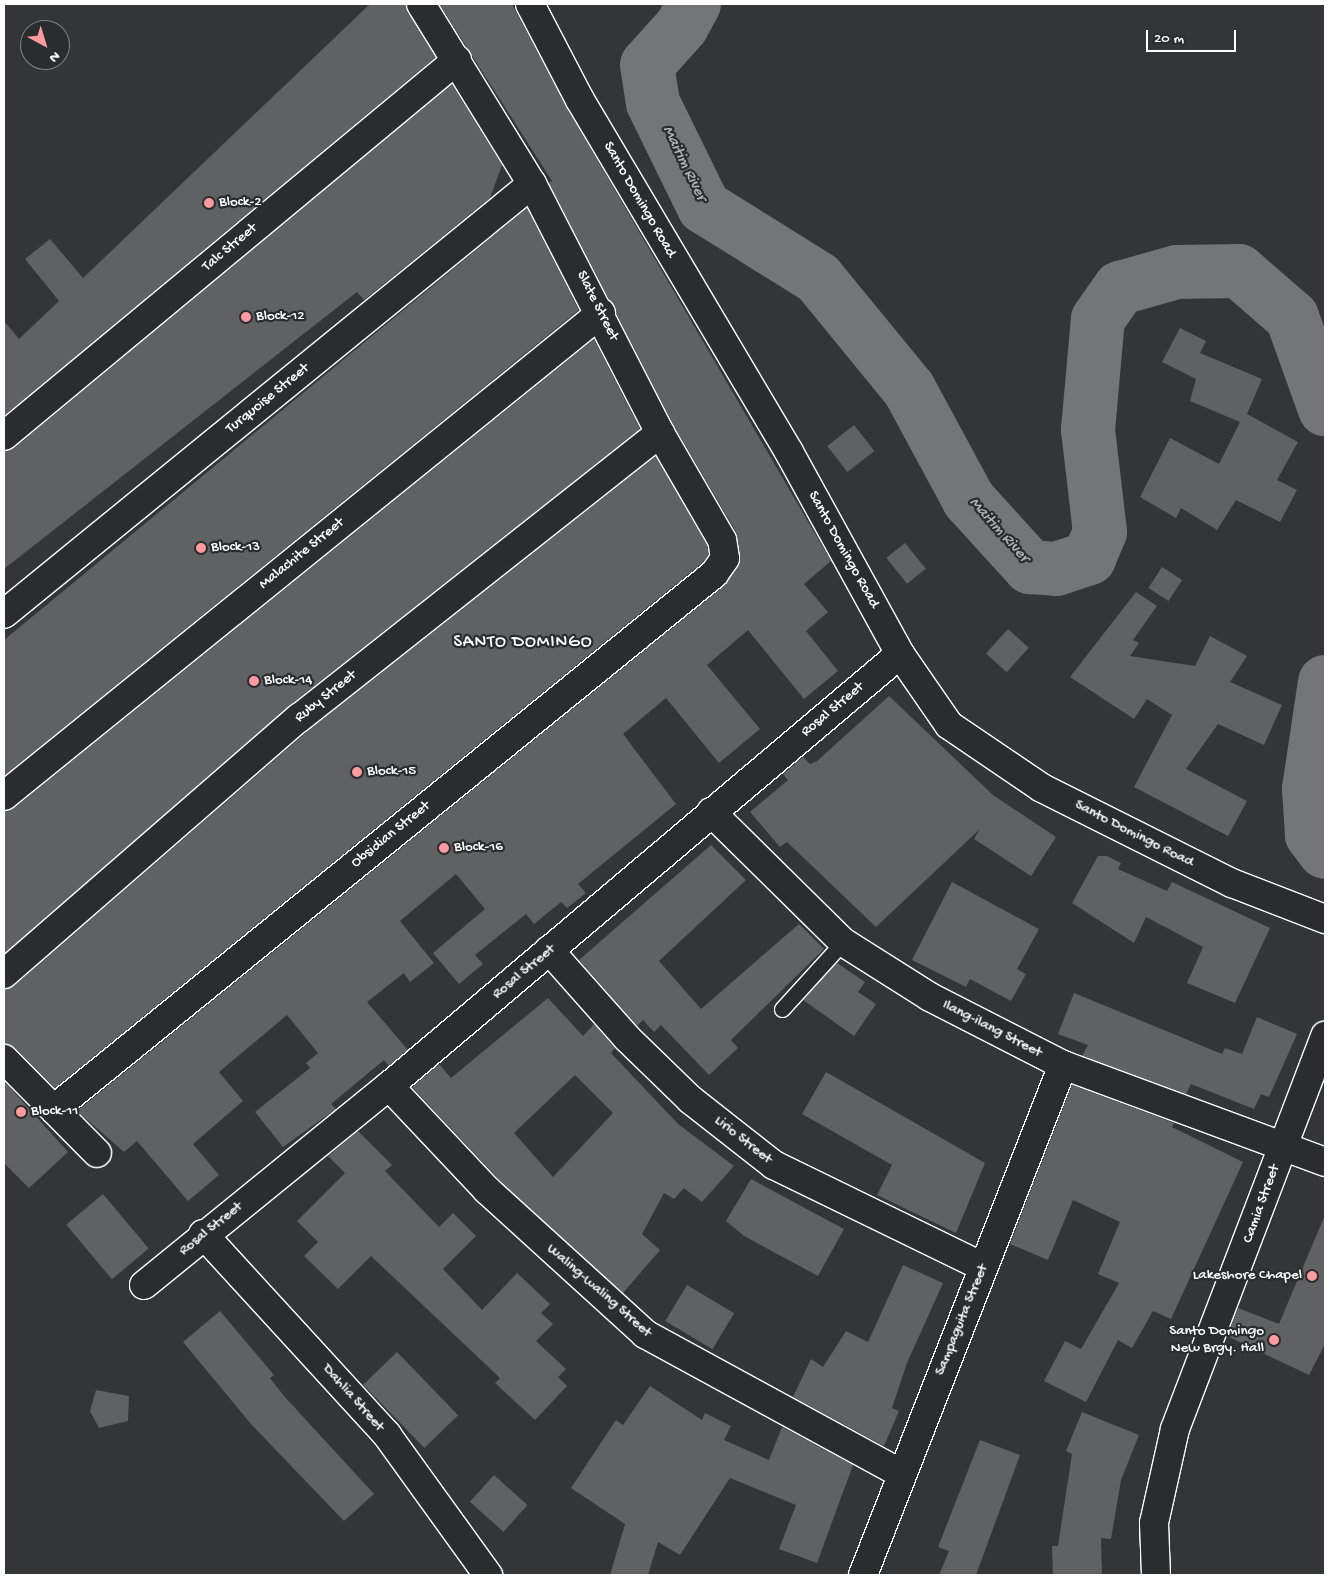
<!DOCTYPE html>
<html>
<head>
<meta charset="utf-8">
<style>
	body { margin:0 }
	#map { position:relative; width:1329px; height:1579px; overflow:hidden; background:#333536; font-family:"Gochi Hand",sans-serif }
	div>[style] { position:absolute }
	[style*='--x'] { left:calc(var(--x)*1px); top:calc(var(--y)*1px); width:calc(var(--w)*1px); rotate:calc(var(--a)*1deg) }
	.river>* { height:54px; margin:-27px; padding:0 27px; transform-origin:27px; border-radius:27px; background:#737576 }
	.building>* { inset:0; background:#5f6162; transform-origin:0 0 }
	.roads { filter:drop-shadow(1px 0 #fff) drop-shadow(-1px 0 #fff) drop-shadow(0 1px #fff) drop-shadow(0 -1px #fff) }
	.service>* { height:15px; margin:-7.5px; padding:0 7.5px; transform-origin:7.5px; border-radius:7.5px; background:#2a2d2e }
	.minor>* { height:28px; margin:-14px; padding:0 14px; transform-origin:14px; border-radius:14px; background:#2a2d2e }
	.tertiary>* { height:28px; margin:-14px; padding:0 14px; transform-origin:14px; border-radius:14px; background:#2a2d2e }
	.dots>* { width:14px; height:14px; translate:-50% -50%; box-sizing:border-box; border:2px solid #2a2d2e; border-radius:50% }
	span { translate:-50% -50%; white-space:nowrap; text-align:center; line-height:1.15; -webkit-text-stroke:4.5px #2a2d2e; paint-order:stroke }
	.street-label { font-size:15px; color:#fff }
	.poi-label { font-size:15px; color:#fff }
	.left { translate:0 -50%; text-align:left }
	.right { translate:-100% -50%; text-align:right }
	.water-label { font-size:16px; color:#b2b3b4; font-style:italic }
	.quarter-label { font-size:18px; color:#fff; letter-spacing:1px }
	.frame { position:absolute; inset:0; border:5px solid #fff; pointer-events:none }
	.north { position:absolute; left:20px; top:20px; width:50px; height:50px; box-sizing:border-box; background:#2a2d2e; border:1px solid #7f8182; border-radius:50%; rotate:141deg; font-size:14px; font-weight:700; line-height:20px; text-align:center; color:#fff }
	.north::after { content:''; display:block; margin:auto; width:18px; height:22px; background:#ff9aa2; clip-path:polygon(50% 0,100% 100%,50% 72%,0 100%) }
	.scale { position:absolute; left:1146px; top:30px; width:90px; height:22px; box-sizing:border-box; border:2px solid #fff; border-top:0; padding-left:6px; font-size:15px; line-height:18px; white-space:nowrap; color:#fff; -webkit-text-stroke:4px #2a2d2e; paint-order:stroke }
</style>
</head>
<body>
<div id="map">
	<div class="river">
		<div style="--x:694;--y:4;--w:25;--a:119"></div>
		<div style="--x:682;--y:26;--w:52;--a:131.9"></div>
		<div style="--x:647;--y:65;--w:38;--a:81"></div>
		<div style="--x:653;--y:103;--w:116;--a:63.9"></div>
		<div style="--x:704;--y:207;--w:134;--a:31.9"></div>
		<div style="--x:818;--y:278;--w:144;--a:50.7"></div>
		<div style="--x:909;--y:389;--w:126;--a:61.6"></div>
		<div style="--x:969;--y:500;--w:91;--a:47.7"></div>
		<div style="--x:1030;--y:567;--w:26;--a:4"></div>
		<div style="--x:1056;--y:569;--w:35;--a:-18"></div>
		<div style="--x:1089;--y:558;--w:28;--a:-67"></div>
		<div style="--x:1100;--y:532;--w:103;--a:-96.7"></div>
		<div style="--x:1088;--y:430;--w:111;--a:-84.9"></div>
		<div style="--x:1098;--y:319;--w:38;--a:-55"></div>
		<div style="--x:1120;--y:288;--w:59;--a:-15.7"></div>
		<div style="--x:1177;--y:272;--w:62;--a:-0.9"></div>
		<div style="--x:1239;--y:271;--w:70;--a:41"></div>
		<div style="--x:1292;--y:317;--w:98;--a:70.3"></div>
		<div style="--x:1325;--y:682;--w:108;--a:98.5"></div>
		<div style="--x:1309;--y:789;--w:46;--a:86.3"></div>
		<div style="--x:1312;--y:835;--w:21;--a:53"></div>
	</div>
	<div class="building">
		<div style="clip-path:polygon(370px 4px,405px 4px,436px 57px,4px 416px,4px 321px,19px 339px,59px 301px,25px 259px,50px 239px,83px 278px)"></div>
		<div style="clip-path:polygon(439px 4px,512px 4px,567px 108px,831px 561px,804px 584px,828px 612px,806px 631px,838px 671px,804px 699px,748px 630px,707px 665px,760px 729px,719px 763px,666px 698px,623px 734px,676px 804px,578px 884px,586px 893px,567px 908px,561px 902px,534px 924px,526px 914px,475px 955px,483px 964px,459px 984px,433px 953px,485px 909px,456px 874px,400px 921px,434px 963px,410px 982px,404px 973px,367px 1002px,408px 1050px,389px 1066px,384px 1060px,331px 1104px,336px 1109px,283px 1147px,255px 1112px,310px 1068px,306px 1063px,318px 1053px,287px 1015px,219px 1072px,243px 1101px,193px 1144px,219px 1175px,188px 1201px,137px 1141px,124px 1152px,77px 1111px,724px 586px,740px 556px,736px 532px,674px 426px,549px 183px,552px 181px)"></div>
		<div style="clip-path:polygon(452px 84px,502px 165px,490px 198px,364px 300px,357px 292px,4px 569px,4px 451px,14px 448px)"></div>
		<div style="clip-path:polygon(527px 208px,579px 310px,4px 776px,4px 640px)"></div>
		<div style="clip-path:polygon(1180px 328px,1206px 341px,1200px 353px,1262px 379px,1247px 414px,1298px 442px,1277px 480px,1297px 490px,1280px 522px,1236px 500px,1217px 530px,1181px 508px,1176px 518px,1140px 497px,1170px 438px,1219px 464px,1240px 422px,1190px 401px,1196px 379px,1162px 362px)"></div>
		<div style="clip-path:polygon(594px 339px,640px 429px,289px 706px,4px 954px,4px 811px,14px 808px)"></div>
		<div style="left:854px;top:425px;width:33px;height:34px;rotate:52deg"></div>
		<div style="clip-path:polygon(656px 456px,707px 545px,709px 554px,702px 563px,55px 1088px,15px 1048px,4px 1044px,4px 989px,14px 986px,309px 730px)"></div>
		<div style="left:905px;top:543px;width:33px;height:24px;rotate:51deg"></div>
		<div style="left:1162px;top:567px;width:24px;height:25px;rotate:33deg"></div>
		<div style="clip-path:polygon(1136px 592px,1157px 606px,1133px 640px,1139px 643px,1130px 656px,1195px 666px,1210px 636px,1247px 656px,1230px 682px,1282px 705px,1264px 745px,1218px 724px,1186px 769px,1247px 801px,1228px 836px,1134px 787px,1172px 715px,1147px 699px,1134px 719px,1070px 677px)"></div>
		<div style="left:1008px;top:629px;width:28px;height:33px;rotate:42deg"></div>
		<div style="clip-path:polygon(889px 696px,993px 795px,1056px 837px,1031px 876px,974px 839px,980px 829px,876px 927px,787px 842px,780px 847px,750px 812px,788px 780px,783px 774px,803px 757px,810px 764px,817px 761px)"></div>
		<div style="clip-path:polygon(711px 845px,746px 880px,659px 961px,701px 1009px,799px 924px,824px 949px,731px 1040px,738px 1048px,709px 1075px,661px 1025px,654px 1032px,643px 1020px,637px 1026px,579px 960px)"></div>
		<div style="clip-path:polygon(1098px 856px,1107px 856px,1121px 863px,1118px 869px,1167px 891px,1172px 882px,1270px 928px,1235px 1003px,1187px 983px,1203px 947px,1146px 917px,1134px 943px,1072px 903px)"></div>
		<div style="clip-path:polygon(952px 882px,1039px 929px,1017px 969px,1026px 974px,1011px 1001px,970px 979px,966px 987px,912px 960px)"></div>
		<div style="clip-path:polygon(837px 963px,865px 982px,858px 992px,876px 1004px,854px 1036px,803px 1000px)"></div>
		<div style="clip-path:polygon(1074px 993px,1222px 1054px,1225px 1048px,1242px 1054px,1257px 1017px,1297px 1034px,1269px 1097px,1261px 1094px,1254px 1109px,1191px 1084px,1186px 1094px,1082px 1056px,1088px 1045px,1058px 1034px)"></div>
		<div style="clip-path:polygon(evenodd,548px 998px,583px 1036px,594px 1024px,615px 1048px,611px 1053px,678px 1124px,734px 1166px,702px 1202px,684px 1188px,674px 1199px,664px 1193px,642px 1234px,660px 1250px,623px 1293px,505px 1186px,412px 1087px,439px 1064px,451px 1078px,548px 998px,575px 1075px,613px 1113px,553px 1177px,514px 1133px,575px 1075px)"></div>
		<div style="clip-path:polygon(826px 1072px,985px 1163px,956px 1233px,877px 1195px,892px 1165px,802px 1114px)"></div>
		<div style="clip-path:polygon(4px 1081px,68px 1152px,29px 1188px,4px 1163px)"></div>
		<div style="clip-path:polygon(1072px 1085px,1174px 1123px,1172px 1127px,1243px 1162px,1171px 1319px,1153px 1311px,1132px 1348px,1118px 1340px,1086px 1402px,1044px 1381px,1065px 1341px,1081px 1349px,1119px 1283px,1098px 1274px,1120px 1222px,1073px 1200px,1048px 1260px,1010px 1244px)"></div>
		<div style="clip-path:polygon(358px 1131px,392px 1165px,385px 1171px,439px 1227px,453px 1213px,476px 1236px,443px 1269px,482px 1310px,517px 1273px,550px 1304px,541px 1313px,553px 1324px,536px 1341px,566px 1369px,558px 1377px,567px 1386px,535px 1420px,495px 1383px,500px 1378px,371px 1256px,338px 1289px,304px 1256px,318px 1242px,297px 1221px,345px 1173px,328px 1156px)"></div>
		<div style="clip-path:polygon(751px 1179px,844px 1229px,818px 1276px,744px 1236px,726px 1221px)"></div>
		<div style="left:103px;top:1194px;width:71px;height:48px;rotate:50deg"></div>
		<div style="clip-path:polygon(1325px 1215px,1325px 1344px,1309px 1375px,1227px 1336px,1238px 1308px,1279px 1324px)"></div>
		<div style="clip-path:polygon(903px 1265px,943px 1283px,907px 1363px,892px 1408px,899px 1411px,884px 1446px,793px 1397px,811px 1359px,823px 1367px,846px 1331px,868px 1342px)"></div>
		<div style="left:687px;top:1285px;width:55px;height:42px;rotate:31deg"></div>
		<div style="clip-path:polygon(220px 1311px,274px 1375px,270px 1378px,284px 1396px,374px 1494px,344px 1521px,251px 1424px,183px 1342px)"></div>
		<div style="left:397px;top:1352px;width:88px;height:47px;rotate:46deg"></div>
		<div style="clip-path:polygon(650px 1386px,702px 1420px,705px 1413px,731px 1426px,724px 1440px,769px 1460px,782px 1427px,853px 1465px,817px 1563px,779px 1549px,796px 1505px,730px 1478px,680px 1555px,658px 1542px,648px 1575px,610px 1575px,625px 1524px,571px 1488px,616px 1420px,623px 1425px)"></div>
		<div style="clip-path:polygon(96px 1390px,129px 1396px,128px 1421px,99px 1428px,90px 1411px)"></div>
		<div style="clip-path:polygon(1082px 1412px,1139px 1435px,1121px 1480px,1111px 1539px,1101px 1538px,1102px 1575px,1053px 1575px,1052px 1546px,1058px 1546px,1072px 1454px,1066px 1451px)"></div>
		<div style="clip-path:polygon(980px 1440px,1020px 1455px,976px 1575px,939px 1575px,949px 1551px,938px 1547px)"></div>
		<div style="left:494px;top:1475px;width:45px;height:36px;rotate:42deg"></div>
	</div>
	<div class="roads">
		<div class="service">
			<div style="--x:782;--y:1009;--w:91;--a:-47.7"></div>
		</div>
		<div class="minor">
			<div style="--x:4;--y:436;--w:589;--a:-39.69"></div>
			<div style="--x:4;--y:614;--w:681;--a:-39.16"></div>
			<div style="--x:4;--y:796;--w:768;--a:-38.97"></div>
			<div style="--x:711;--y:812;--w:185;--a:44.6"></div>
			<div style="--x:843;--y:942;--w:103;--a:32.3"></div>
			<div style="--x:930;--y:997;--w:149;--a:27.1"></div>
			<div style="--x:1063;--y:1065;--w:279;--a:20.3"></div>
			<div style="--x:549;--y:950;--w:118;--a:48.4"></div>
			<div style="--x:627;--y:1038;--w:89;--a:44.1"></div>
			<div style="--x:691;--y:1100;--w:105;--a:38.1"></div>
			<div style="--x:774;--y:1165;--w:233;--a:26"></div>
			<div style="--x:4;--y:974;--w:391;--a:-41"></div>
			<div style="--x:299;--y:718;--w:460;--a:-38.3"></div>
			<div style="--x:4;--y:1059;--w:132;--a:45.3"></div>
			<div style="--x:389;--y:1086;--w:143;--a:46.7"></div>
			<div style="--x:487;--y:1190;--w:214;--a:42.3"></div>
			<div style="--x:645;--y:1334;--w:290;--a:28.6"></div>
			<div style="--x:54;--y:1109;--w:850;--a:-39.03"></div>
			<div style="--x:714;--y:574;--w:19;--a:-55"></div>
			<div style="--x:725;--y:558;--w:18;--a:-99"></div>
			<div style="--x:722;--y:540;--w:124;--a:-120.1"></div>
			<div style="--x:660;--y:433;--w:280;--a:-117.2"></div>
			<div style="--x:532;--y:184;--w:211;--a:-121.7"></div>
			<div style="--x:203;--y:1234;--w:273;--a:47.5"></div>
			<div style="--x:387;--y:1435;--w:173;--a:54.2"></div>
			<div style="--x:144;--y:1285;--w:316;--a:-39.1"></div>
			<div style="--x:389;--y:1086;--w:669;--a:-40.21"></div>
			<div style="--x:863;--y:1575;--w:548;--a:-68.59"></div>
			<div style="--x:1156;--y:1575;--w:52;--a:-92.2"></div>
			<div style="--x:1154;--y:1523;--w:96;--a:-77.4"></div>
			<div style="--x:1175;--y:1429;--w:421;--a:-69.1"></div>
		</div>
		<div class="tertiary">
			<div style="--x:530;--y:4;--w:108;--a:62.5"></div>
			<div style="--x:580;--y:100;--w:409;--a:59.3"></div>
			<div style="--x:789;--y:452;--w:230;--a:61.2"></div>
			<div style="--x:900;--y:654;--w:86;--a:55.4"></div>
			<div style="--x:949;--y:725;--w:112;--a:34.1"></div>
			<div style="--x:1042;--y:788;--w:212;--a:26.6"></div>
			<div style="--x:1232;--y:883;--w:100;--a:21.2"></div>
		</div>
	</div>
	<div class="dots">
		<div style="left:209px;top:203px;background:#ff9aa2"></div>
		<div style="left:246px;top:317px;background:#ff9aa2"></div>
		<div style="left:201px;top:548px;background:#ff9aa2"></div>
		<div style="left:254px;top:681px;background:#ff9aa2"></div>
		<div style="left:357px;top:772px;background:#ff9aa2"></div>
		<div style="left:444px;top:848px;background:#ff9aa2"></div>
		<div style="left:21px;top:1112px;background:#ff9aa2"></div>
		<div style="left:1312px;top:1276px;background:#ff9aa2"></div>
		<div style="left:1274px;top:1340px;background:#ff9aa2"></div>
	</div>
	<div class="street-label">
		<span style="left:639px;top:200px;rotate:60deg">Santo Domingo Road</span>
		<span style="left:230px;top:248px;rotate:-40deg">Talc Street</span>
		<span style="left:597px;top:306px;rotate:63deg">Slate Street</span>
		<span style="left:268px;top:399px;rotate:-39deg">Turquoise Street</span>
		<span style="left:843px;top:550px;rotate:61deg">Santo Domingo Road</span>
		<span style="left:302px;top:554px;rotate:-39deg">Malachite Street</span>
		<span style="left:326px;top:697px;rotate:-39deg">Ruby Street</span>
		<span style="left:833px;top:710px;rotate:-40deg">Rosal Street</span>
		<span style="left:1134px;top:834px;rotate:27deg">Santo Domingo Road</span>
		<span style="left:391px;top:835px;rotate:-39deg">Obsidian Street</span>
		<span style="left:524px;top:972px;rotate:-40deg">Rosal Street</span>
		<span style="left:992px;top:1029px;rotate:27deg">Ilang-ilang Street</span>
		<span style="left:743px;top:1140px;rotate:38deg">Lirio Street</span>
		<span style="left:1262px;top:1204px;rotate:-70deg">Camia Street</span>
		<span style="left:211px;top:1229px;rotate:-39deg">Rosal Street</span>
		<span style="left:599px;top:1291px;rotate:41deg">Waling-waling Street</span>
		<span style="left:962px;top:1320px;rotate:-68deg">Sampaguita Street</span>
		<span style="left:353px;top:1398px;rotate:48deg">Dahlia Street</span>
	</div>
	<div class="poi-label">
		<span class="left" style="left:219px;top:203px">Block-2</span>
		<span class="left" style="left:256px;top:317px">Block-12</span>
		<span class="left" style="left:211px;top:548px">Block-13</span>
		<span class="left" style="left:264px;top:681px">Block-14</span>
		<span class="left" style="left:367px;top:772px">Block-15</span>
		<span class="left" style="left:454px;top:848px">Block-16</span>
		<span class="left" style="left:31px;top:1112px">Block-11</span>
		<span class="right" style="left:1302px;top:1276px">Lakeshore Chapel</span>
		<span class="right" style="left:1264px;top:1340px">Santo Domingo<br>New Brgy. Hall</span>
	</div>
	<div class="water-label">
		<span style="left:683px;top:164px;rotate:64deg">Maitim River</span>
		<span style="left:998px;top:531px;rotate:48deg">Maitim River</span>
	</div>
	<div class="quarter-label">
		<span style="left:523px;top:643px">SANTO DOMINGO</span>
	</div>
	<div class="frame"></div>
	<div class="north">N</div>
	<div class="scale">20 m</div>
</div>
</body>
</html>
